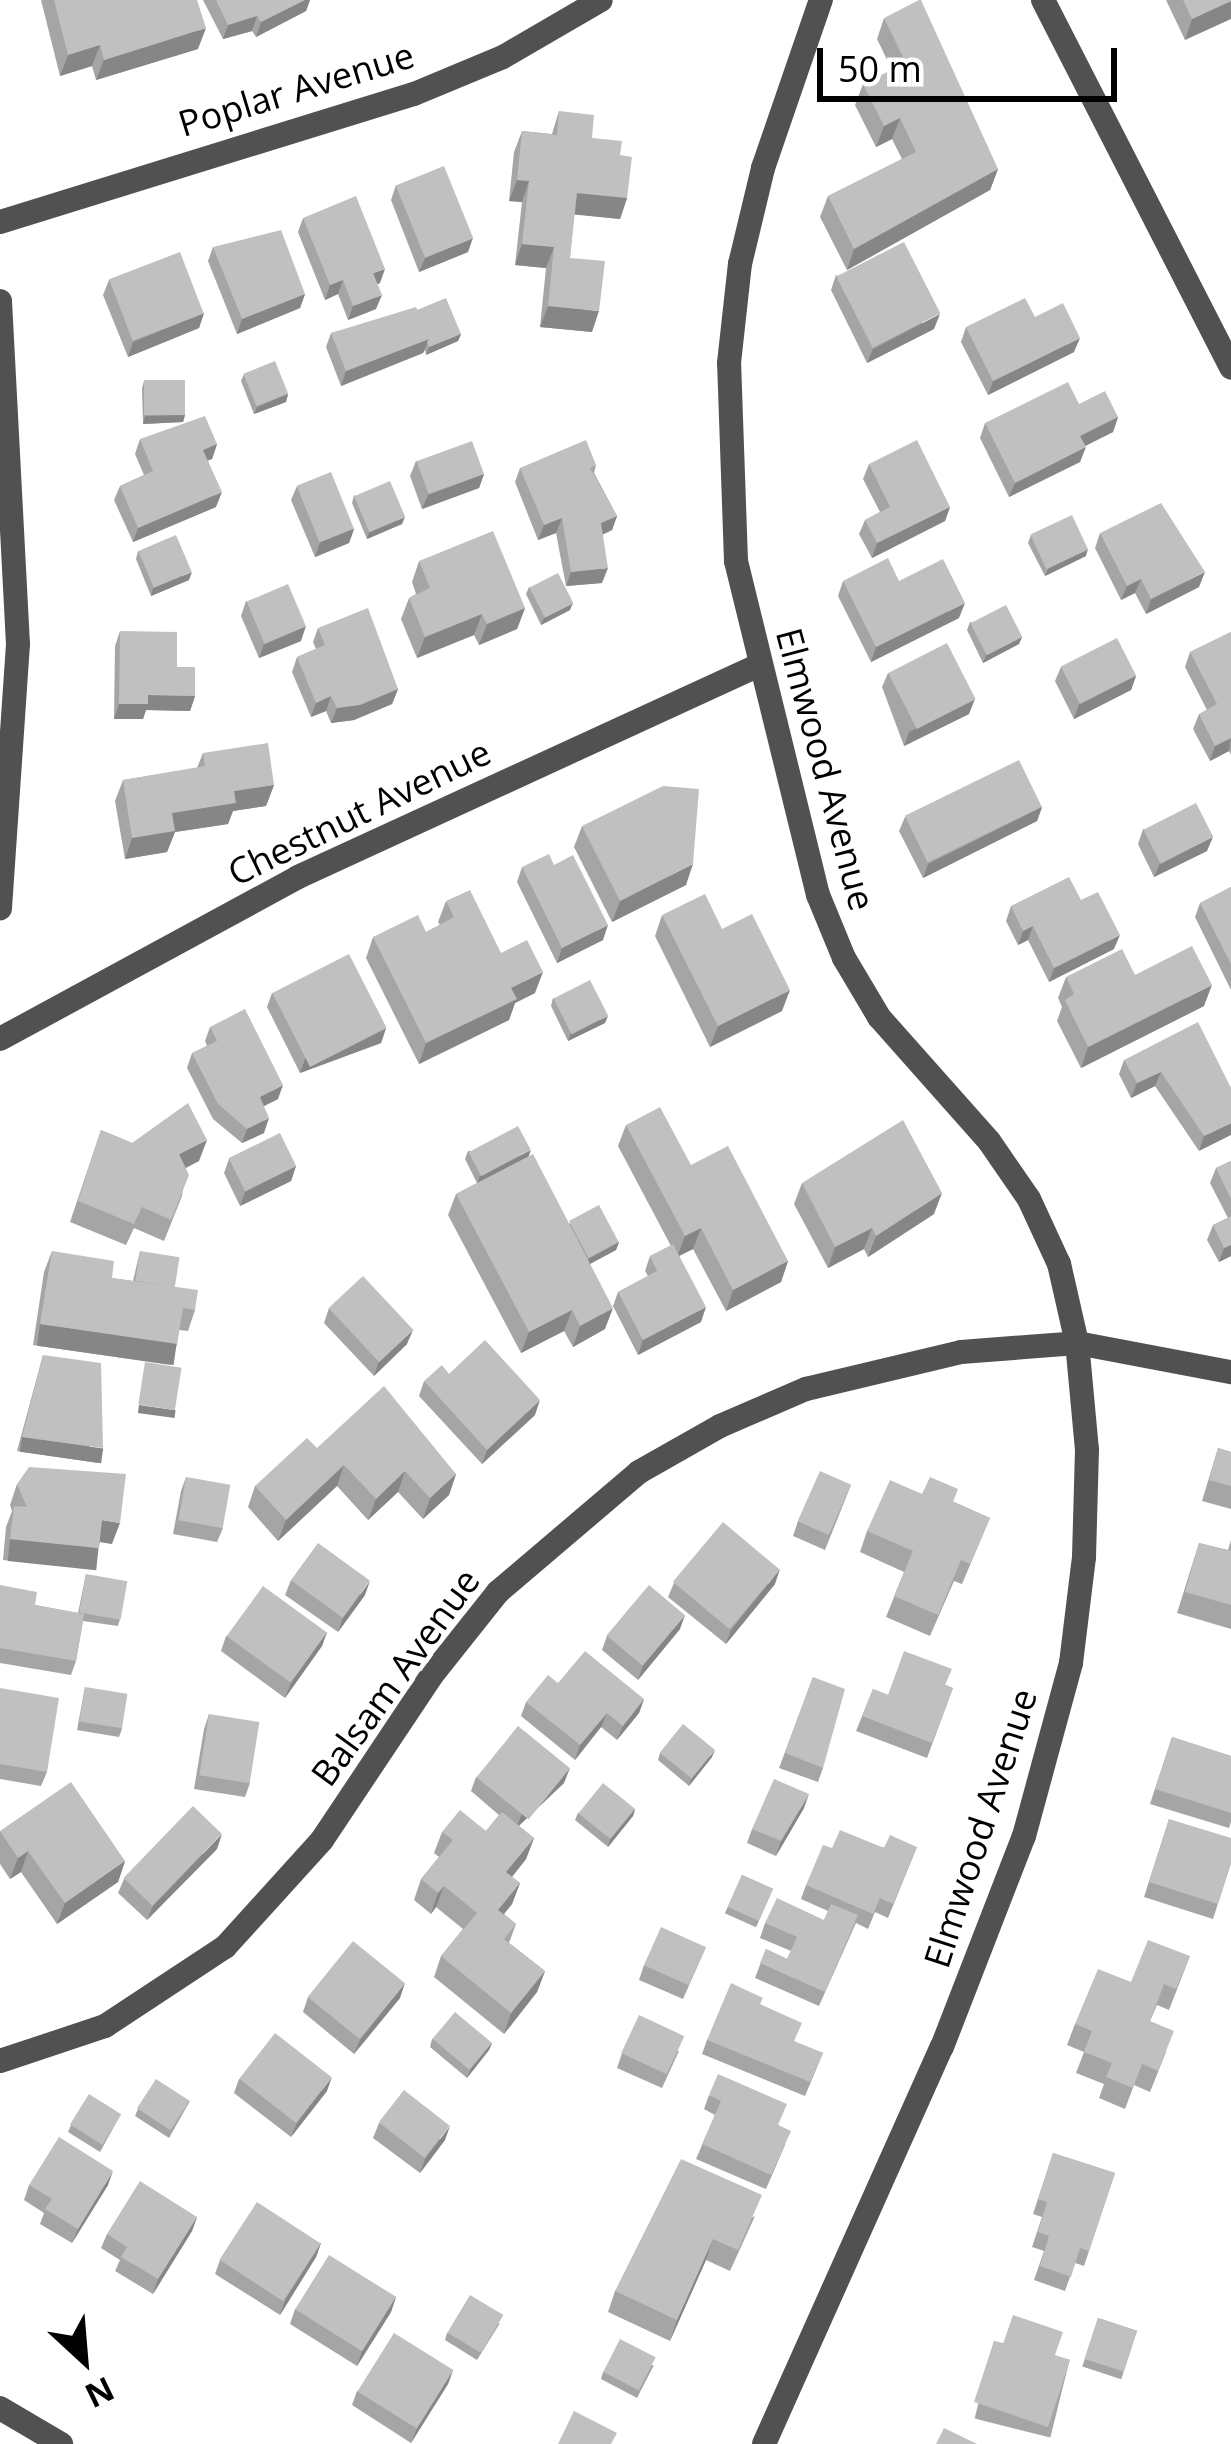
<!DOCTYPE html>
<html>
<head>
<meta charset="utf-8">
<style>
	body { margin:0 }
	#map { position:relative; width:1231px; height:2444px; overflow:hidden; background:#fff; font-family:"Open Sans",sans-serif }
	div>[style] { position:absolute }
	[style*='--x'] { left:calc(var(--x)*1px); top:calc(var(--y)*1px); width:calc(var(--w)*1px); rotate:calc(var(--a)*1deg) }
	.minor>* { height:24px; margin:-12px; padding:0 12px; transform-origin:12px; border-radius:12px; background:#515151 }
	.tertiary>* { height:24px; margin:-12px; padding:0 12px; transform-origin:12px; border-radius:12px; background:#515151 }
	.wall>* { inset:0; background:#a5a5a5; transform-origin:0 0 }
	.shaded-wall>* { inset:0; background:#868686; transform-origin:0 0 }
	.building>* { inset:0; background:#c0c0c0; transform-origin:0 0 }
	span { translate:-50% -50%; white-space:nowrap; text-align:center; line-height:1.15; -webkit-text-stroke:9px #fff; paint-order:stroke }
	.street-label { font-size:36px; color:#000 }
	.north { position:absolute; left:24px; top:2300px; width:120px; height:120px; -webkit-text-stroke:9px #fff; paint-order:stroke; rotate:154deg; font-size:33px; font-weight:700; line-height:48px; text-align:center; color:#000 }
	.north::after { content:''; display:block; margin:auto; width:42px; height:54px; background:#000; clip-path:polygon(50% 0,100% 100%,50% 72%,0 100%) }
	.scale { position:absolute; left:817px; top:48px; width:300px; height:54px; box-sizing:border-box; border:6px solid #000; border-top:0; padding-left:15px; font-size:36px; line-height:42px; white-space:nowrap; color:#000; -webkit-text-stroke:9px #fff; paint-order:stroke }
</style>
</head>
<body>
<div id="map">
	<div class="minor">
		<div style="--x:0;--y:222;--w:433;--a:-17.2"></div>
		<div style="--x:414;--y:94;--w:96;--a:-22.6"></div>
		<div style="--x:503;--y:57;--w:113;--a:-30.2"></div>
		<div style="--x:0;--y:301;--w:343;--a:87"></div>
		<div style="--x:18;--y:644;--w:265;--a:93.9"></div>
		<div style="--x:0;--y:1039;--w:339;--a:-28.5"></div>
		<div style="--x:298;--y:877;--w:505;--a:-24.69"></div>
		<div style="--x:0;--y:2061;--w:111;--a:-18.4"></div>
		<div style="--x:105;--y:2026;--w:144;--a:-33.4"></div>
		<div style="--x:225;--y:1947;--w:144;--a:-47.8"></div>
		<div style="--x:322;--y:1840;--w:198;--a:-56.3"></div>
		<div style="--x:432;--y:1675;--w:106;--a:-51.5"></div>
		<div style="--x:498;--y:1592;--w:185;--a:-40.4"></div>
		<div style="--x:639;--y:1472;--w:93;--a:-29.6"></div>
		<div style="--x:720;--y:1426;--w:94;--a:-23.3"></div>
		<div style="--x:806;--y:1389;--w:159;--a:-13.4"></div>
		<div style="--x:961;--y:1352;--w:116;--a:-4.4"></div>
		<div style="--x:1077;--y:1343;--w:157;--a:10.7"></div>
		<div style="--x:0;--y:2408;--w:71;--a:30.5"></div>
		<div style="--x:764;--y:2444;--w:435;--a:-65.9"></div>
		<div style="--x:942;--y:2047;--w:226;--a:-68.8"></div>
		<div style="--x:1024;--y:1836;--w:179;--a:-74.8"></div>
		<div style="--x:1071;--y:1663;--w:107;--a:-83"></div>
		<div style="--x:1084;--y:1557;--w:107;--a:-88.4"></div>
		<div style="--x:1087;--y:1450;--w:107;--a:-95.3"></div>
		<div style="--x:1077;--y:1343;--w:81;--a:-102.8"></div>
		<div style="--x:1059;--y:1264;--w:72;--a:-114.8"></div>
		<div style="--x:1029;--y:1199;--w:70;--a:-124.6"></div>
		<div style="--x:989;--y:1141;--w:166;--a:-131.6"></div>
		<div style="--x:879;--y:1017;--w:69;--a:-120.7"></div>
		<div style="--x:844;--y:958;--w:68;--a:-112.4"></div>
		<div style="--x:818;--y:895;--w:344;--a:-103.8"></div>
		<div style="--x:736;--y:561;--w:198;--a:-92"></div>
		<div style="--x:729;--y:363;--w:100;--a:-83.7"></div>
		<div style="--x:740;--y:264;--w:99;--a:-76.5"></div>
		<div style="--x:763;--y:168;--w:178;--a:-71"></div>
	</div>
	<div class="tertiary">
		<div style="--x:1043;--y:0;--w:413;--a:62.9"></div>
	</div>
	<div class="wall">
		<div style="clip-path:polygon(41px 0,197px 0,198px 49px,96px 80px,92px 66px,60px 76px)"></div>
		<div style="clip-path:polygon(203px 0,310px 0,306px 11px,256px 37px,252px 31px,223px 39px)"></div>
		<div style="clip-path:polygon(1166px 0,1231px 0,1185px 40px)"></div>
		<div style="clip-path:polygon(884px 18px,998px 169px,990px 190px,847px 270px,820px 217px,828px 196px,902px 159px,892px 139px,876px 147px,855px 105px,863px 84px,892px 70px,877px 39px)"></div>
		<div style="clip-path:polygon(559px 111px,592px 138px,620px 155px,627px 198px,620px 219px,574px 214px,570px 258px,592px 332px,540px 327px,546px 268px,515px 265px,522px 202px,509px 201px,514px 152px,522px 131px,552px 134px)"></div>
		<div style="clip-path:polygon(396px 185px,468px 252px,419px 272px,391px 200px)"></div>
		<div style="clip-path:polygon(303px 218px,380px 283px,377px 284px,376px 309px,348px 320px,338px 294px,325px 300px,298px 232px)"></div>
		<div style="clip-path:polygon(213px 247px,305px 294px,300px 308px,237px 334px,208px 261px)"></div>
		<div style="clip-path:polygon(836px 275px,934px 329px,867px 363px,831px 290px)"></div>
		<div style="clip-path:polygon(109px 280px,204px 313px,199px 328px,128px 357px,103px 295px)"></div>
		<div style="clip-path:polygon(417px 310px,461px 334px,458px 341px,426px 355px,425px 350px,423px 353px,341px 386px,326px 347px,331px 333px)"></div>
		<div style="clip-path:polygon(1035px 317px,1074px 352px,988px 395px,961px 342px,966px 327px)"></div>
		<div style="clip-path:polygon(244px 374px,288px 394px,286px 402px,254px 414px,241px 381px)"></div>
		<div style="clip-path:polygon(144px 381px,185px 415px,183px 422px,143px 424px,142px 388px)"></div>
		<div style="clip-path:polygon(1079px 404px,1118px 417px,1113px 432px,1085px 446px,1080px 462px,1009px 497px,980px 438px,985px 423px)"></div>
		<div style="clip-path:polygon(140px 439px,217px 444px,212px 459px,208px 460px,216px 507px,133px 542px,114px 500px,120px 486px,144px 475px,135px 454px)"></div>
		<div style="clip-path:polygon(416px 461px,484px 474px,479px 488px,422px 509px,410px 476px)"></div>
		<div style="clip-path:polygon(869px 464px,950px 507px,945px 521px,872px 558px,859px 534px,865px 520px,880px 512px,863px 479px)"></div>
		<div style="clip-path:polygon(596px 465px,594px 473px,617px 516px,612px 530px,603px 534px,602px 583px,566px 586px,556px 533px,538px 540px,515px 482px,520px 468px)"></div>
		<div style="clip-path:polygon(297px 486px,354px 529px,349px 543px,315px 557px,291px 500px)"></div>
		<div style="clip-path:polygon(354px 495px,402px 524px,367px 539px,352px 503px)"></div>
		<div style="clip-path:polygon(1100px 533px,1199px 587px,1146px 614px,1135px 593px,1121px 600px,1095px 548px)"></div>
		<div style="clip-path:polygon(1031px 535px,1086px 556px,1045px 576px,1028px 543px)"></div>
		<div style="clip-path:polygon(138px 551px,189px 580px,151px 596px,136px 559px)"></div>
		<div style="clip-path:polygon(419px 561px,525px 608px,517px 629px,479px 645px,474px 635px,417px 658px,401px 619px,409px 598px,416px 594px,412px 582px)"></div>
		<div style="clip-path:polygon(843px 581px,899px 581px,959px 618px,871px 662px,838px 596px)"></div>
		<div style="clip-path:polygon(529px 587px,570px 610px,541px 625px,526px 594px)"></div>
		<div style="clip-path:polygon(246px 601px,301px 641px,259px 658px,241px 616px)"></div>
		<div style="clip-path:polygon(970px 622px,1022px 637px,1019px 644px,983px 663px,967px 630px)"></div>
		<div style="clip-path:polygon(318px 628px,398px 689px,392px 704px,354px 720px,331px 723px,326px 711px,311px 717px,292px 672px,297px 657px,316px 649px,313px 642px)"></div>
		<div style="clip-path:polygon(120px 631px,177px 667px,195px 696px,190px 711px,146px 710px,143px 719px,114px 719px,115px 646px)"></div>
		<div style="clip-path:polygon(1231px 632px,1231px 755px,1229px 751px,1210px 761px,1193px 729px,1199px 714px,1207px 710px,1185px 667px,1190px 652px)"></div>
		<div style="clip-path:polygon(1061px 667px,1136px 676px,1131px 690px,1074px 719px,1055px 681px)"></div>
		<div style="clip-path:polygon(888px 673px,969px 714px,904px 746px,882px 687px)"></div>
		<div style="clip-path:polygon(203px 753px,274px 785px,266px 806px,233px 811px,228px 824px,175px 832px,167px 852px,125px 859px,115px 801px,123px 780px,197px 768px)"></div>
		<div style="clip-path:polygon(1042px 807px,1037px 821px,923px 878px,899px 831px,905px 817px)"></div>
		<div style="clip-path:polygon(582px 826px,686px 885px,612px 922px,574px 847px)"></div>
		<div style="clip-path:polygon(1143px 829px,1207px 851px,1154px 877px,1138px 844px)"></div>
		<div style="clip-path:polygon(554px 865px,603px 940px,557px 963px,517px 882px,522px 867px)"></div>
		<div style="clip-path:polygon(1231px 887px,1231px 990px,1195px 917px,1200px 903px)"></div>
		<div style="clip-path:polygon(1081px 900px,1114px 949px,1049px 982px,1028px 940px,1018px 945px,1006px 921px,1011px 906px)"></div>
		<div style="clip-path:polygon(446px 901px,501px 953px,535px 993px,515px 1003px,509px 1020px,419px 1064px,366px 958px,373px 937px,426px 932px,440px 925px,438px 922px)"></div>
		<div style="clip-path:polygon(662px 915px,722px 929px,782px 1011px,710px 1047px,655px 936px)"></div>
		<div style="clip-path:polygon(1135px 975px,1204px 1006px,1081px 1068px,1057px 1021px,1062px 1007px,1058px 998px,1066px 977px)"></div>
		<div style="clip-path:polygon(272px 993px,386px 1028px,381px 1043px,300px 1073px,267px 1007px)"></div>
		<div style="clip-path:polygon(553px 998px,605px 1023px,568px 1041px,551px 1006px)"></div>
		<div style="clip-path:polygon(210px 1027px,278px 1099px,264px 1106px,264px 1133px,242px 1143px,213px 1119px,187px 1068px,192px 1053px,207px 1046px,205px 1041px)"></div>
		<div style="clip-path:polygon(1124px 1060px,1231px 1088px,1199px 1151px,1155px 1086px,1131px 1098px,1119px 1074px)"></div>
		<div style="clip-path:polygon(626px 1125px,691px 1165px,788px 1261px,781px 1282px,726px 1311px,693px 1249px,679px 1256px,701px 1322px,638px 1355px,613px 1306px,618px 1292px,648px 1276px,645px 1271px,650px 1256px,671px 1246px,618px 1146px)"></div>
		<div style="clip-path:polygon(101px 1130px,132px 1143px,199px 1161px,186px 1168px,182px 1196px,164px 1241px,134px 1228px,126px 1245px,70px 1222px)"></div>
		<div style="clip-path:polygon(468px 1151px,528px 1157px,568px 1223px,619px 1242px,616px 1250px,590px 1264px,605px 1329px,573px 1347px,564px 1331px,521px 1353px,448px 1215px,456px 1194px,477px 1183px,465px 1159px)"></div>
		<div style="clip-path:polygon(229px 1159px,296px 1166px,291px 1181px,240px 1206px,224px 1173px)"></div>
		<div style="clip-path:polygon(1231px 1161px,1231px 1256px,1219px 1262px,1207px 1240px,1213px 1225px,1228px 1218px,1210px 1183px,1216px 1168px)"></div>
		<div style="clip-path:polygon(802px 1183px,934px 1214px,868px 1257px,864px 1249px,828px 1268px,794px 1204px)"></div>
		<div style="clip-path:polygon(52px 1251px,112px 1278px,133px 1281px,140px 1251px,195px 1310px,188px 1331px,179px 1330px,177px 1344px,170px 1365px,33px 1345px,44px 1272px)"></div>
		<div style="clip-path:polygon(329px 1308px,407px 1344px,374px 1376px,324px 1323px)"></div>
		<div style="clip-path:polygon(43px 1355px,98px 1463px,17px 1451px)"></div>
		<div style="clip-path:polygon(424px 1381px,535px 1415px,482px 1464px,419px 1396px)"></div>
		<div style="clip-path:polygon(317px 1448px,456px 1474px,449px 1495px,423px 1519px,398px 1492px,368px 1520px,337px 1486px,278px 1541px,248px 1507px,255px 1486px)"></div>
		<div style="clip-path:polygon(1218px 1448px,1231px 1452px,1231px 1509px,1202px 1501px)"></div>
		<div style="clip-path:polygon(186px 1477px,223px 1528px,217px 1542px,173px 1534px,181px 1491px)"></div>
		<div style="clip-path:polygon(17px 1484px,112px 1544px,100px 1542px,92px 1569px,3px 1560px,6px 1527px,12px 1511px,10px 1505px)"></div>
		<div style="clip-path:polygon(851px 1485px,825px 1550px,793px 1536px,798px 1521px)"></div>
		<div style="clip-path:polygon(922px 1494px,954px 1502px,990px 1518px,962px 1584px,954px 1581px,930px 1636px,886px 1617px,904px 1572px,860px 1552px,867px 1531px)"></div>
		<div style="clip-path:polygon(1231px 1540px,1231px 1629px,1177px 1613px,1199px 1543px,1228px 1550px)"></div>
		<div style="clip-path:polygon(86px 1574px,120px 1619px,118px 1626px,83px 1621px,76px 1661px,71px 1675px,0 1663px,0 1585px,35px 1605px,78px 1613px)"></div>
		<div style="clip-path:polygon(291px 1580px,365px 1595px,338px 1632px,285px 1595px)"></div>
		<div style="clip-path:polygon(674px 1583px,775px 1584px,726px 1644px,668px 1597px)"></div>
		<div style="clip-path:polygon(680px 1629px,638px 1680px,602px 1650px,607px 1636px)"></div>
		<div style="clip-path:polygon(327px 1632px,322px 1646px,285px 1698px,221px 1651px,226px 1636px)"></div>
		<div style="clip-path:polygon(813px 1677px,823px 1768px,818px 1782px,779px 1768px)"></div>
		<div style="clip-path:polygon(558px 1683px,644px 1699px,639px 1713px,617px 1740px,601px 1727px,575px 1760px,521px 1716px,526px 1702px)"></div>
		<div style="clip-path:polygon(946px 1685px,953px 1688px,927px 1758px,856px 1731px,873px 1689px,888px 1695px)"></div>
		<div style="clip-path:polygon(85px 1687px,122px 1729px,119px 1737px,77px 1730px)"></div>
		<div style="clip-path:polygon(0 1688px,47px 1772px,41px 1786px,0 1779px)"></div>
		<div style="clip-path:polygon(209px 1714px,250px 1783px,245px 1797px,194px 1789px,204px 1729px)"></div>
		<div style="clip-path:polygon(1172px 1737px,1231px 1756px,1231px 1822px,1229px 1828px,1150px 1804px)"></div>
		<div style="clip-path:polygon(660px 1753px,712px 1757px,689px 1786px,658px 1760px)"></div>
		<div style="clip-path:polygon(476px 1777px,564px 1783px,519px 1826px,534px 1838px,526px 1859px,512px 1877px,520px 1883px,512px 1904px,504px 1914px,516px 1924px,509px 1943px,545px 1971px,537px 1992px,504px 2034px,434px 1977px,441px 1956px,463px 1929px,436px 1907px,431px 1914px,414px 1900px,421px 1879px,439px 1857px,434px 1853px,442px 1832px,486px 1831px,499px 1815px,471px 1791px)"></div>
		<div style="clip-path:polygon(804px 1808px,776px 1856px,747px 1843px,752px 1829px)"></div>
		<div style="clip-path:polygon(635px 1809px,633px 1816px,608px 1847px,575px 1820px,578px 1813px)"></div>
		<div style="clip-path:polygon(1169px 1819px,1231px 1863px,1213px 1919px,1144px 1897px)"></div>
		<div style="clip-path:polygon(0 1831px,125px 1861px,118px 1882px,57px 1924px,21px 1872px,10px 1879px,0 1864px)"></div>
		<div style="clip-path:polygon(917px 1847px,888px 1918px,875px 1912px,868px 1929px,856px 1923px,819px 2006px,755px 1978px,766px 1949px,787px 1959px,791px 1951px,760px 1938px,765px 1923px,824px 1920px,828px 1911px,801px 1899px,806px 1885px,832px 1848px)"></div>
		<div style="clip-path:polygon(217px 1849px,147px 1920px,118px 1893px,124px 1879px)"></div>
		<div style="left:742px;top:1875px;width:34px;height:42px;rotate:24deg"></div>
		<div style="clip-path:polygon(706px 1947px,683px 1999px,639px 1980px,644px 1965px)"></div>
		<div style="clip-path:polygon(1190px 1956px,1169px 2010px,1157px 2005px,1150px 2021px,1166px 2052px,1150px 2092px,1134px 2085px,1125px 2109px,1099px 2098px,1104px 2084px,1076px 2073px,1084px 2052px,1067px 2045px,1075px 2024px,1131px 1982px)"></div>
		<div style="clip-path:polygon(308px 1997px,400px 1998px,354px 2054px,303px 2012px)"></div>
		<div style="clip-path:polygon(760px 2004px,795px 2042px,823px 2053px,805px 2096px,702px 2054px,707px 2040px)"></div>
		<div style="clip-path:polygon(432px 2039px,492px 2043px,489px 2050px,467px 2078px,430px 2047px)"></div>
		<div style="clip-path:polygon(679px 2051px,662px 2088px,617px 2068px,622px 2053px)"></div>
		<div style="clip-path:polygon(239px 2079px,327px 2091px,291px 2137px,234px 2093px)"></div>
		<div style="clip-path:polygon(709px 2095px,779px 2125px,785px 2145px,766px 2189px,696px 2159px,715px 2115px,704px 2109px)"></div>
		<div style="clip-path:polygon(190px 2101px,169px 2138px,135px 2116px,138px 2109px)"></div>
		<div style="clip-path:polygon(121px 2114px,100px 2152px,68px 2132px,71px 2125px)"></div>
		<div style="clip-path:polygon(379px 2123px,445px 2140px,420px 2173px,373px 2138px)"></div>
		<div style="clip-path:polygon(1053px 2153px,1115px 2173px,1084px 2266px,1075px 2263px,1065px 2291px,1034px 2280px,1044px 2251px,1032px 2247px,1042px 2217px,1033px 2214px)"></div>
		<div style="clip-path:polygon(29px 2185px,108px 2185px,72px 2243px,40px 2224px,44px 2213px,24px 2200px)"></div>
		<div style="clip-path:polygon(755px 2216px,730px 2271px,706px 2260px,670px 2341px,608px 2312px,615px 2291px)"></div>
		<div style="clip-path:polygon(197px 2217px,192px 2231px,153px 2294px,115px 2271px,120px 2260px,101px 2248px,107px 2234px)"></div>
		<div style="clip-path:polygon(321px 2243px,316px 2257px,280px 2315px,215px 2274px,220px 2260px)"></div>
		<div style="clip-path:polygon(396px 2297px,391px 2312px,357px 2366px,290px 2324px,295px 2309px)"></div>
		<div style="left:1098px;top:2318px;width:41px;height:51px;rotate:18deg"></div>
		<div style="clip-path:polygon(500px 2323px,477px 2360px,445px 2340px,447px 2333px)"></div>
		<div style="left:994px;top:2341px;width:78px;height:80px;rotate:14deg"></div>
		<div style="clip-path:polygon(654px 2365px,637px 2398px,601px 2379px,603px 2372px)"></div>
		<div style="clip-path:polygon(453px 2370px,448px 2384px,411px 2443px,352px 2405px,357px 2391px)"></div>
	</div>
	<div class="shaded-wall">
		<div style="clip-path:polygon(305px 0,310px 0,306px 11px,256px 37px,261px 22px)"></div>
		<div style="clip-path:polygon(1231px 1px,1231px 19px,1185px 40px,1192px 19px)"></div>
		<div style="clip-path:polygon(257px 16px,252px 31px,223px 39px,228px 25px)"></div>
		<div style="clip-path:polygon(206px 28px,198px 49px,96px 80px,104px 60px)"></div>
		<div style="clip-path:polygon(100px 45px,92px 66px,60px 76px,68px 55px)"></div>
		<div style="clip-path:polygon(900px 118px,892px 139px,876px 147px,884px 126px)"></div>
		<div style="clip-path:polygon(998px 169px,990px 190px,847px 270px,854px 249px)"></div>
		<div style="clip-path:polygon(517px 180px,529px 181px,522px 202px,509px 201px)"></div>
		<div style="clip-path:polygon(577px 193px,627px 198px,620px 219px,569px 214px)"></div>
		<div style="clip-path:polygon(473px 238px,468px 252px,419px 272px,425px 258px)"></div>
		<div style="clip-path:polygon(522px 244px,554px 247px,546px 268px,515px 265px)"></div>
		<div style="clip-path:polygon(385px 269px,380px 283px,368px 288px,373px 273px)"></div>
		<div style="clip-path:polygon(343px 280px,338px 294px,325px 300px,330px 285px)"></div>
		<div style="clip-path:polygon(305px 294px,300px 308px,237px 334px,242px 319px)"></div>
		<div style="clip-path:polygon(382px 295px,376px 309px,348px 320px,353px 306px)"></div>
		<div style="clip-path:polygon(548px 306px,599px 311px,592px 332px,540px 327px)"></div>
		<div style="clip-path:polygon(204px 313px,199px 328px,128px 357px,133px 342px)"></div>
		<div style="clip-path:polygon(940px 314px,934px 329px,867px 363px,873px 349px)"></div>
		<div style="clip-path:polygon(461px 334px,458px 341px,426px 355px,429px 347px)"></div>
		<div style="clip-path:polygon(1080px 338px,1074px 352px,988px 395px,993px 381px)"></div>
		<div style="clip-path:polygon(429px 339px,423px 353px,341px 386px,346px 371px)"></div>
		<div style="clip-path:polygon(288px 394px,286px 402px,254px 414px,257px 407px)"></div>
		<div style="clip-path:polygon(185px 415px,183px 422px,143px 424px,145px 416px)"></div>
		<div style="clip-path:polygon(1118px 417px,1113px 432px,1075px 451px,1080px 436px)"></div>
		<div style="clip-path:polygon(217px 444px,212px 459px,198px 464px,203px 450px)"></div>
		<div style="clip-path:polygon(1086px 447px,1080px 462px,1009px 497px,1015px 483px)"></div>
		<div style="clip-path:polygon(484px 474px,479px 488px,422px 509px,428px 495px)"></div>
		<div style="clip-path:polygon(222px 492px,216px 507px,133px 542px,138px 528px)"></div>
		<div style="clip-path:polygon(950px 507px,945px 521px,872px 558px,877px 543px)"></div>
		<div style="clip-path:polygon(617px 516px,612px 530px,596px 538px,601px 523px)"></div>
		<div style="clip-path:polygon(405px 517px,402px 524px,367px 539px,369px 532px)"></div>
		<div style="clip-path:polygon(562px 518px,556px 533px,538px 540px,544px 525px)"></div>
		<div style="clip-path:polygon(354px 529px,349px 543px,315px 557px,320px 542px)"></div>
		<div style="clip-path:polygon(1088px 549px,1086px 556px,1045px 576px,1048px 569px)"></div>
		<div style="clip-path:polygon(608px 568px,602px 583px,566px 586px,571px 572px)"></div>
		<div style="clip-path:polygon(192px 572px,189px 580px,151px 596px,153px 588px)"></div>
		<div style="clip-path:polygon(1205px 572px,1199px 587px,1146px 614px,1151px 599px)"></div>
		<div style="clip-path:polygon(1141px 579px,1135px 593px,1121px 600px,1127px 586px)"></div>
		<div style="clip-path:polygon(573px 603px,570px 610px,541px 625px,544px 618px)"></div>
		<div style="clip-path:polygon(965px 603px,959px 618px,871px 662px,876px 647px)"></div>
		<div style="clip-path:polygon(525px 608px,517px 629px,479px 645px,487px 624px)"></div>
		<div style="clip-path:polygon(482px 614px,474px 635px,417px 658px,425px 637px)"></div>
		<div style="clip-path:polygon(306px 626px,301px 641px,259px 658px,264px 644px)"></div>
		<div style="clip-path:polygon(1022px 637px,1019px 644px,983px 663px,986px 655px)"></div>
		<div style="clip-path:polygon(1136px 676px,1131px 690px,1074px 719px,1079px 704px)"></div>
		<div style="clip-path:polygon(398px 689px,392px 704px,354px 720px,331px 723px,337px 708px)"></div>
		<div style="clip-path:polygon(148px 695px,195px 696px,190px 711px,146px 710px,143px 719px,114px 719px,119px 704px)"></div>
		<div style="clip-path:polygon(331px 696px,326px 711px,311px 717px,316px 703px)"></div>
		<div style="clip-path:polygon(975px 699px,969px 714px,904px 746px,909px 732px)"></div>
		<div style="clip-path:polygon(1231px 738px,1229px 751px,1210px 761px,1215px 746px)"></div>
		<div style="clip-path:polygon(274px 785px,266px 806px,233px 811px,228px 824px,175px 832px,167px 852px,125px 859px,132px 838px,172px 813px,234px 791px)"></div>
		<div style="clip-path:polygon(1042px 807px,1037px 821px,923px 878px,928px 864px)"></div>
		<div style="clip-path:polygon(1213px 837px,1207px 851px,1154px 877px,1160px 863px)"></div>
		<div style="clip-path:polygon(693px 864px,686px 885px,612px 922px,620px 901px)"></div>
		<div style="clip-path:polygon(608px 925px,603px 940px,557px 963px,562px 948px)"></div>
		<div style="clip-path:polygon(1033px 926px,1028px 940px,1018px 945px,1023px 931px)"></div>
		<div style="clip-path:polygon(1120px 935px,1114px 949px,1049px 982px,1054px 968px)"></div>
		<div style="clip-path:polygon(543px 972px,535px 993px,515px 1003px,509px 1020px,419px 1064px,426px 1043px,511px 988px)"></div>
		<div style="clip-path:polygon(1212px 985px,1204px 1006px,1081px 1068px,1088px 1047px)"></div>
		<div style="clip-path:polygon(790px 990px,782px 1011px,710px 1047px,718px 1026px)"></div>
		<div style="clip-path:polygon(608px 1016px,605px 1023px,568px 1041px,571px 1033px)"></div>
		<div style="clip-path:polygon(386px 1028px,381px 1043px,300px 1073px,305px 1059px)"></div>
		<div style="clip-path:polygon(1161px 1072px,1155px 1086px,1131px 1098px,1137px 1083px)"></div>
		<div style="clip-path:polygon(283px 1085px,278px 1099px,254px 1111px,260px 1097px)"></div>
		<div style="clip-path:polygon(269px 1118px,264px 1133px,242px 1143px,247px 1129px)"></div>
		<div style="clip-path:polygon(1231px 1123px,1231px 1135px,1199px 1151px,1204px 1136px)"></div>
		<div style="clip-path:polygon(207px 1140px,199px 1161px,171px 1175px,179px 1154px)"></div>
		<div style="clip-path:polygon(531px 1150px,528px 1158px,477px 1183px,480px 1176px)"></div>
		<div style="clip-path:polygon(296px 1166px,291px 1181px,240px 1206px,245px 1192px)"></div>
		<div style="clip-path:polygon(942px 1193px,934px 1214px,868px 1257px,876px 1236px)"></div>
		<div style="clip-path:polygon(701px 1228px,693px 1249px,677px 1257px,685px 1236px)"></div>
		<div style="clip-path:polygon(872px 1228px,864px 1249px,828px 1268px,835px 1247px)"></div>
		<div style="clip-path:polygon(619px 1242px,616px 1250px,586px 1266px,588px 1259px)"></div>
		<div style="clip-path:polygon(1231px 1245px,1231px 1256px,1219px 1262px,1224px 1248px)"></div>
		<div style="clip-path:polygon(788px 1261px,781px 1282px,726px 1311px,733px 1290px)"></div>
		<div style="clip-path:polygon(706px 1307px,701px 1322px,638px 1355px,643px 1340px)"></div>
		<div style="clip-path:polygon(613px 1308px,605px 1329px,573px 1347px,580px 1326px)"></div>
		<div style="clip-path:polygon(572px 1310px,564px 1331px,521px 1353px,529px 1332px)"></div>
		<div style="left:40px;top:1324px;width:138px;height:22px;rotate:8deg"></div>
		<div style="clip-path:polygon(413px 1330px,407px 1344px,374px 1376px,379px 1361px)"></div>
		<div style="clip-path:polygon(540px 1400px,535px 1415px,482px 1464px,487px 1450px)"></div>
		<div style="left:139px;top:1405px;width:37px;height:8px;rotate:8deg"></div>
		<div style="left:22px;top:1437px;width:82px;height:15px;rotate:8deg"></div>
		<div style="clip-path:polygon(344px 1465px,337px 1486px,278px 1541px,286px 1520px)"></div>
		<div style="clip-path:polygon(405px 1471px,398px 1492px,368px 1520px,376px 1499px)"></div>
		<div style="clip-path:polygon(456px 1474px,449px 1495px,423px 1519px,430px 1498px)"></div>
		<div style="clip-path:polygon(102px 1520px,120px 1523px,112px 1544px,95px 1541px)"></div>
		<div style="left:10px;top:1539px;width:89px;height:22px;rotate:6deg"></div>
		<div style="clip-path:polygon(780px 1569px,775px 1584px,726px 1644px,731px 1630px)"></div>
		<div style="clip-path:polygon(370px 1581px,365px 1595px,338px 1632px,343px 1618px)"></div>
		<div style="clip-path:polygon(685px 1615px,680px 1629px,638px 1680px,643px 1665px)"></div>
		<div style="clip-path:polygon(327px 1632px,322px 1646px,285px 1698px,291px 1683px)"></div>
		<div style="clip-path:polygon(644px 1699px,639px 1713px,617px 1740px,623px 1726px)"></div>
		<div style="clip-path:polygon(607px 1713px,601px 1727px,575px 1760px,580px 1745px)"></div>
		<div style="clip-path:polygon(715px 1750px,712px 1757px,689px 1786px,692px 1778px)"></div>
		<div style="clip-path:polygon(570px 1768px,564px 1783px,516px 1828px,522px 1814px)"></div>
		<div style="clip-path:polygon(809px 1794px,804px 1808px,776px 1856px,781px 1841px)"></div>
		<div style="clip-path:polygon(635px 1809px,633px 1816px,608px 1847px,610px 1839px)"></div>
		<div style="clip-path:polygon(222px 1834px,217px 1849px,147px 1920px,153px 1906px)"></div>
		<div style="clip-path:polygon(534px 1838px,526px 1859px,499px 1893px,506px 1872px)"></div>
		<div style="clip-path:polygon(28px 1851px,21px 1872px,10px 1879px,18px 1858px)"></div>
		<div style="clip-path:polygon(125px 1861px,118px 1882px,57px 1924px,65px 1903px)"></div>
		<div style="clip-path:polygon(520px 1883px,512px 1904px,490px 1931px,498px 1910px)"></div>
		<div style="clip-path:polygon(444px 1886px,436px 1907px,431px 1914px,438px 1893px)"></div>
		<div style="clip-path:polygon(545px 1971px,537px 1992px,504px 2034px,511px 2013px)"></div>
		<div style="clip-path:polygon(405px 1983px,400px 1998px,354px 2054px,360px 2040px)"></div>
		<div style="clip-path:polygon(492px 2043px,489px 2050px,467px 2078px,470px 2070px)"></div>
		<div style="clip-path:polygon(332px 2077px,327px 2091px,291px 2137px,297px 2123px)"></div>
		<div style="clip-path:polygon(450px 2126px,445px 2140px,420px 2173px,425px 2159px)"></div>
		<div style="clip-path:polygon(113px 2171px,108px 2185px,72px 2243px,78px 2229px)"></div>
		<div style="clip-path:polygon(197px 2217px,192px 2231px,153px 2294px,158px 2279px)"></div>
		<div style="clip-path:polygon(713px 2239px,706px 2260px,670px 2341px,677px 2320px)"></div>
		<div style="clip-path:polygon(321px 2243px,316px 2257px,280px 2315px,285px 2300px)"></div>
		<div style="clip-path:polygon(396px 2297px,391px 2312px,357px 2366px,362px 2351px)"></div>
		<div style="clip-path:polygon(453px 2370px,448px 2384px,411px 2443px,417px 2428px)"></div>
	</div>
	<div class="building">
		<div style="clip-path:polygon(54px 0,197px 0,206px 28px,104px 60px,100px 45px,68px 55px)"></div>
		<div style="clip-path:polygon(216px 0,305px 0,261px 22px,257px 16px,228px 25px)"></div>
		<div style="clip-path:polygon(919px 0,921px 0,998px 169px,854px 249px,828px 196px,916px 152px,900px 118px,884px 126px,863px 84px,906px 63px,884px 18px)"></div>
		<div style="clip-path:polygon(1183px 0,1231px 0,1231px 1px,1192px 19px)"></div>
		<div style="clip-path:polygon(559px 111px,594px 115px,592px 138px,622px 141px,620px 155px,632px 157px,627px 198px,577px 193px,570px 258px,605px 261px,599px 311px,548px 306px,554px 247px,522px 244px,529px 181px,517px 180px,522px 131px,557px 135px)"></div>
		<div style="left:444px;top:166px;width:78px;height:52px;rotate:68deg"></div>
		<div style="clip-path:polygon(356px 196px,385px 269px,373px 273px,382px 295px,353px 306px,343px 280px,330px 285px,303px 218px)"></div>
		<div style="clip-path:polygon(281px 230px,305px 294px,242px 319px,213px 247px)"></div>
		<div style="left:904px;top:242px;width:80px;height:76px;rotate:63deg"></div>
		<div style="left:180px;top:252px;width:66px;height:76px;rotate:69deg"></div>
		<div style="clip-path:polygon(446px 298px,461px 334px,429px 347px,427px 342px,429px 339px,417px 310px)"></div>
		<div style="clip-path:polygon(1025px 298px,1035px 317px,1063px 303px,1080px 338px,993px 381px,966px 327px)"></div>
		<div style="clip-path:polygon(416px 307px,429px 339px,346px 371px,331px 333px)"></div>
		<div style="left:275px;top:361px;width:35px;height:34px;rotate:68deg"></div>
		<div style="left:185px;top:380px;width:35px;height:41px;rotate:90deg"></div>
		<div style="clip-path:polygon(1068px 382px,1079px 404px,1105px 391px,1118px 417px,1080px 436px,1086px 447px,1015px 483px,985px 423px)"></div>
		<div style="clip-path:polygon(205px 416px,217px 444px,203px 450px,222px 492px,138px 528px,120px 486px,153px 471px,140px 439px)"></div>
		<div style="clip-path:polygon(586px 440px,596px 465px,590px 468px,617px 516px,601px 523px,608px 568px,571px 572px,562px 518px,544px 525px,520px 468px)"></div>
		<div style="clip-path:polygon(917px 440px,950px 507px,877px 543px,865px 520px,890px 507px,869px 464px)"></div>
		<div style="left:472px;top:441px;width:35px;height:59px;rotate:70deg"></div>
		<div style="left:331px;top:472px;width:61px;height:37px;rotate:68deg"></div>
		<div style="left:390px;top:481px;width:39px;height:39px;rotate:67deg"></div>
		<div style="clip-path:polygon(1161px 503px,1205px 572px,1151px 599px,1141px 579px,1127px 586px,1100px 533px)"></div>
		<div style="left:1072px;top:515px;width:38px;height:46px;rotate:65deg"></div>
		<div style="clip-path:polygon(493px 531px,525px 608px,487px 624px,482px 614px,425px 637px,409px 598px,430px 588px,419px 561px)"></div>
		<div style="left:176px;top:535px;width:40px;height:41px;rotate:67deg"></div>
		<div style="clip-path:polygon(888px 558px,899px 581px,943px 559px,965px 603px,876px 647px,843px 581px)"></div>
		<div style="left:558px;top:573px;width:34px;height:32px;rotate:63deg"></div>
		<div style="left:288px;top:584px;width:46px;height:45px;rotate:67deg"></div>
		<div style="left:1006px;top:605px;width:36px;height:40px;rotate:63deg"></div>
		<div style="clip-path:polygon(368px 608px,398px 689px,360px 705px,337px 708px,331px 696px,316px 703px,297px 657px,325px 645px,318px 628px)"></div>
		<div style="clip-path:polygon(120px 631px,177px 632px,177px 667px,195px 667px,195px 696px,148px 695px,148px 704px,119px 704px)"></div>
		<div style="clip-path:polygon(1231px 632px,1231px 738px,1215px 746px,1199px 714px,1217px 704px,1190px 652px)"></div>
		<div style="left:1117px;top:638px;width:42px;height:63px;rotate:63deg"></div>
		<div style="left:947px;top:643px;width:63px;height:66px;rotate:63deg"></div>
		<div style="clip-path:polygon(268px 743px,274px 785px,234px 791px,236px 803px,172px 813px,175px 831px,132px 838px,123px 780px,205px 766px,203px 753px)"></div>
		<div style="left:1019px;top:760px;width:52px;height:127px;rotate:64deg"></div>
		<div style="clip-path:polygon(663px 786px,699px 789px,693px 864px,620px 901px,582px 826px)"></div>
		<div style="left:1196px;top:803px;width:38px;height:59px;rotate:63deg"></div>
		<div style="clip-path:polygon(549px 854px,554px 865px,573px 855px,608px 925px,562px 948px,522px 867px)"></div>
		<div style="clip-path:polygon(1069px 877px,1081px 900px,1098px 892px,1120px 935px,1054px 968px,1033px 926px,1023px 931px,1011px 906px)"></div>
		<div style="clip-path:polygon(1231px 887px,1231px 964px,1200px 903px)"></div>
		<div style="clip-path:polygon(470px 890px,501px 953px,527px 940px,543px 972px,511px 988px,517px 999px,426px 1043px,373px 937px,418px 915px,426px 932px,454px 917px,446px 901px)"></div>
		<div style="clip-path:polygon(705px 894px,722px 929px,752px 914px,790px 990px,718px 1026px,662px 915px)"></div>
		<div style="clip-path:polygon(1192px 946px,1212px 985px,1088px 1047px,1065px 1000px,1074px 994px,1066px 977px,1122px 949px,1135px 975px)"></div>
		<div style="left:349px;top:954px;width:83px;height:86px;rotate:63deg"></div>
		<div style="left:590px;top:980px;width:40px;height:41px;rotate:63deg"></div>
		<div style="clip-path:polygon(245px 1009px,283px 1085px,260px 1097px,269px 1118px,247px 1129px,218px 1104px,192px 1053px,217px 1041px,210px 1027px)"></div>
		<div style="clip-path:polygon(1198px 1022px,1231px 1088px,1231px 1123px,1204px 1136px,1161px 1072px,1137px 1083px,1124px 1060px)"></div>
		<div style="clip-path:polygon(188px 1103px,207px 1140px,179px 1154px,189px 1175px,171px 1220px,142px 1207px,134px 1224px,78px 1201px,101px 1130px,132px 1143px)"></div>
		<div style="clip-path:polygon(660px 1107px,691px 1165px,728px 1146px,788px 1261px,733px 1290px,701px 1228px,685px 1236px,626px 1125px)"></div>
		<div style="clip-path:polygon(903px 1120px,942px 1193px,876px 1236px,872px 1228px,835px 1247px,802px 1183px)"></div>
		<div style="left:518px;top:1126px;width:27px;height:56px;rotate:62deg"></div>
		<div style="left:280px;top:1133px;width:37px;height:57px;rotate:64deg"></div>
		<div style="clip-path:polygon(533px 1154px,613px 1308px,580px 1326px,572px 1310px,529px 1332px,456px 1194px)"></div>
		<div style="clip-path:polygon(1231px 1161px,1231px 1199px,1216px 1168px)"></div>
		<div style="left:599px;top:1205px;width:42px;height:34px;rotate:62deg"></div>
		<div style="clip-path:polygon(1231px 1216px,1231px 1245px,1224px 1248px,1213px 1225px)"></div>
		<div style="clip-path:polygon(673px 1244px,706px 1307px,643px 1340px,618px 1292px,657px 1271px,650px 1256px)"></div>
		<div style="clip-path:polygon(52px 1251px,114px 1261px,112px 1278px,198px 1290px,195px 1310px,183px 1308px,177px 1344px,40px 1324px)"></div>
		<div style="left:140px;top:1251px;width:40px;height:30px;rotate:9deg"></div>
		<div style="left:363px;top:1276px;width:74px;height:47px;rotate:47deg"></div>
		<div style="clip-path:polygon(485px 1340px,540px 1400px,487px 1450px,424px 1381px,442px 1365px,449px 1374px)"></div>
		<div style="clip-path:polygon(43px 1355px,101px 1363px,103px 1448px,22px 1437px)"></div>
		<div style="left:145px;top:1362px;width:37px;height:43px;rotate:9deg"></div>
		<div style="clip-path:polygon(384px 1386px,456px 1474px,430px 1498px,405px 1471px,376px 1499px,344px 1465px,286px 1520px,255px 1486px,307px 1438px,317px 1448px)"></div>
		<div style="clip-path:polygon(1218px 1448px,1231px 1452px,1231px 1486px,1209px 1480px)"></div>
		<div style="clip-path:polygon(29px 1467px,126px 1474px,120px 1523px,102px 1520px,99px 1548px,10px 1539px,14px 1506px,27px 1507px,17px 1484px)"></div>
		<div style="left:820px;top:1471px;width:34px;height:55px;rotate:24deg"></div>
		<div style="left:186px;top:1477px;width:45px;height:44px;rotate:10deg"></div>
		<div style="clip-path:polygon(930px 1477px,958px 1489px,953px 1502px,990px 1518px,970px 1564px,961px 1560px,938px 1615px,894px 1596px,913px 1551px,867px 1531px,890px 1480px,922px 1494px)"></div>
		<div style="left:723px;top:1522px;width:74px;height:78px;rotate:40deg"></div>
		<div style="left:318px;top:1543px;width:64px;height:46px;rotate:36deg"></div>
		<div style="clip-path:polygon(1199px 1543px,1230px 1551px,1231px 1547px,1231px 1605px,1185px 1592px)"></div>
		<div style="left:86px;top:1574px;width:42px;height:39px;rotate:10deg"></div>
		<div style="clip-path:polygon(0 1585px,37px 1592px,35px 1605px,84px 1614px,76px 1661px,0 1648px)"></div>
		<div style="left:649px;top:1585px;width:47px;height:66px;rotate:40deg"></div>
		<div style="left:263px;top:1586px;width:79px;height:62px;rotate:36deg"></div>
		<div style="clip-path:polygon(585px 1651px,644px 1699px,623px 1726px,607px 1713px,580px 1745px,526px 1702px,548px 1675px,558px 1683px)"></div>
		<div style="clip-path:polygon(904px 1651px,952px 1669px,945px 1685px,953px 1688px,932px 1743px,862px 1716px,873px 1689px,888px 1695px)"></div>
		<div style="clip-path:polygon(813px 1677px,845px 1689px,823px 1768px,785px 1753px)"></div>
		<div style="left:85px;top:1687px;width:43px;height:35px;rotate:9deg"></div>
		<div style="clip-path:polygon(0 1688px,59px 1698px,47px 1772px,0 1764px)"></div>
		<div style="left:209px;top:1714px;width:51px;height:62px;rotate:9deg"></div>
		<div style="left:683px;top:1724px;width:41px;height:37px;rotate:39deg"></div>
		<div style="left:518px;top:1726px;width:67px;height:66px;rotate:39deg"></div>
		<div style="clip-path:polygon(1172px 1737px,1231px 1756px,1231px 1813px,1155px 1789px)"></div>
		<div style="clip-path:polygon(774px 1779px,809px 1794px,781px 1841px,752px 1829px)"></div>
		<div style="clip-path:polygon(71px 1782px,125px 1861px,65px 1903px,28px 1851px,18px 1858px,0 1831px)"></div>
		<div style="left:603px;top:1783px;width:41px;height:39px;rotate:39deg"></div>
		<div style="left:193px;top:1806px;width:40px;height:100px;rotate:44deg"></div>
		<div style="clip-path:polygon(460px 1810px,486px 1831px,502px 1812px,534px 1838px,506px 1872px,520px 1883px,498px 1910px,516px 1924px,504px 1939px,545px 1971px,511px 2013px,441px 1956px,477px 1913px,444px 1886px,438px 1893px,421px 1879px,453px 1840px,442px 1832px)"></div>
		<div style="clip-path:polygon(1169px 1819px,1231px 1838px,1231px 1863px,1218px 1904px,1149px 1882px)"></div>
		<div style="clip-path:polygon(840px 1830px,884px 1848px,890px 1835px,917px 1847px,893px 1904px,880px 1898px,873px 1914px,806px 1885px,823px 1845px,832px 1848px)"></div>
		<div style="left:742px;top:1875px;width:34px;height:35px;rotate:24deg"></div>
		<div style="clip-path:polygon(777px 1898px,824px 1920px,831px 1904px,858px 1915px,825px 1992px,760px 1963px,766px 1949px,787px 1959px,797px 1937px,765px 1923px)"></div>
		<div style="left:661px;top:1927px;width:49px;height:42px;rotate:24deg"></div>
		<div style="clip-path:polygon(1148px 1940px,1190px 1956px,1176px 1989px,1164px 1984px,1150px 2021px,1174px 2031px,1158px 2071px,1142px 2064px,1133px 2088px,1106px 2077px,1112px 2063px,1084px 2052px,1092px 2031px,1075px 2024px,1098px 1969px,1131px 1982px)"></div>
		<div style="left:353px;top:1941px;width:67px;height:72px;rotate:39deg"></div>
		<div style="clip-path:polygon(731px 1983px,763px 1998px,760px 2004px,802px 2023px,794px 2041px,823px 2053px,810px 2082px,707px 2040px)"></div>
		<div style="left:455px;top:2012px;width:48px;height:35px;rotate:40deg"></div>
		<div style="left:639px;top:2015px;width:50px;height:42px;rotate:25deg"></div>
		<div style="left:275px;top:2033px;width:72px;height:58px;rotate:38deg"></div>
		<div style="clip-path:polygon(718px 2074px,787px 2104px,778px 2125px,791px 2131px,771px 2175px,702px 2144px,721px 2101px,709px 2095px)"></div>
		<div style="left:156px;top:2079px;width:40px;height:35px;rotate:33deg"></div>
		<div style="left:404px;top:2090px;width:58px;height:41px;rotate:38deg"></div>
		<div style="left:89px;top:2094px;width:38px;height:36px;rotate:32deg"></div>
		<div style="clip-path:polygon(59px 2137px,113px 2171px,78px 2229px,45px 2209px,52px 2199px,29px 2185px)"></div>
		<div style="clip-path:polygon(1053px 2153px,1115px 2173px,1089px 2251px,1080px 2248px,1071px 2277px,1040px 2266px,1049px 2236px,1038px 2232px,1047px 2202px,1038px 2199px)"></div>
		<div style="clip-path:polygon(681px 2159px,762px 2195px,738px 2250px,713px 2239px,677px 2320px,615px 2291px)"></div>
		<div style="clip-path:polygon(140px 2181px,197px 2217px,158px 2279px,121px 2257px,127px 2247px,107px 2234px)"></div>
		<div style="left:257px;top:2202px;width:76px;height:69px;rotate:33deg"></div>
		<div style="left:329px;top:2255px;width:79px;height:64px;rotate:32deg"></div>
		<div style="left:470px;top:2295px;width:39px;height:44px;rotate:31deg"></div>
		<div style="clip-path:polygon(1013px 2315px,1063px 2332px,1055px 2355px,1070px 2360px,1048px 2427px,974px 2402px,994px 2341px,1003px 2344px)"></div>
		<div style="left:1098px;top:2318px;width:41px;height:43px;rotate:18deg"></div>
		<div style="left:394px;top:2333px;width:70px;height:69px;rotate:32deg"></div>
		<div style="left:620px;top:2339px;width:40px;height:37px;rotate:27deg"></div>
		<div style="clip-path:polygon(574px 2411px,617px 2433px,611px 2444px,558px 2444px)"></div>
		<div style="clip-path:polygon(944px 2428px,977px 2444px,936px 2444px)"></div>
	</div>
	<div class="street-label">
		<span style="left:296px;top:89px;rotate:-17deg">Poplar Avenue</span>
		<span style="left:826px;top:769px;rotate:75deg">Elmwood Avenue</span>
		<span style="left:359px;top:812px;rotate:-26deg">Chestnut Avenue</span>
		<span style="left:395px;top:1677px;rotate:-54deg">Balsam Avenue</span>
		<span style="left:980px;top:1828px;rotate:-72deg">Elmwood Avenue</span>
	</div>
	<div class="north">N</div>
	<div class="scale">50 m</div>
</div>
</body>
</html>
